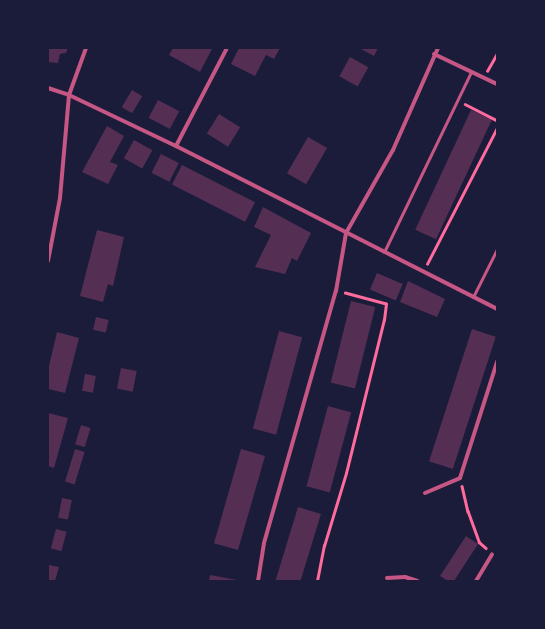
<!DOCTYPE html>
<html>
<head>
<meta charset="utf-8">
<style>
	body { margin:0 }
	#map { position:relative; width:545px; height:629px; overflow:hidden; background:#1b1b3a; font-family:"Asap Condensed",sans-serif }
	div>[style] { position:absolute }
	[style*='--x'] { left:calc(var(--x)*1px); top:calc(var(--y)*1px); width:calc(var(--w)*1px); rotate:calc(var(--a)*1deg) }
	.building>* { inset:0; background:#542f53; transform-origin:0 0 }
	.path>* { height:2.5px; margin:-1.25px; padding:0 1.25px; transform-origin:1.25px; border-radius:1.25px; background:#ff6b9d }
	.service>* { height:3px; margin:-1.5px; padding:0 1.5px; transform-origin:1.5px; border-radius:1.5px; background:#c65784 }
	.minor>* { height:4px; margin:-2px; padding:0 2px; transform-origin:2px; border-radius:2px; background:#c65784 }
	span { translate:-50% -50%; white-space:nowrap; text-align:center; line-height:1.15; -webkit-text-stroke:3.5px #1b1b3a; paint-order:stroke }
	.frame { position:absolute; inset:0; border:49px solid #1b1b3a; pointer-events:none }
</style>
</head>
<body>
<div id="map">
	<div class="building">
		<div style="clip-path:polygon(48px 48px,68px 48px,66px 53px,60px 54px,58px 63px,48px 62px)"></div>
		<div style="clip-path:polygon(173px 48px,210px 48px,212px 49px,200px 72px,169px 55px)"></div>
		<div style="clip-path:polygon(239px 48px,280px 48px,274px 59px,266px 55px,255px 76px,231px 64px)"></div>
		<div style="clip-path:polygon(359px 48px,378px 48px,374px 56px)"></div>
		<div style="left:350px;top:57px;width:21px;height:22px;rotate:29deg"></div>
		<div style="left:132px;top:90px;width:12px;height:20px;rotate:31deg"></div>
		<div style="left:158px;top:100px;width:24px;height:20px;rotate:28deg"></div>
		<div style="left:471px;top:110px;width:23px;height:132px;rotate:25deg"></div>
		<div style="left:219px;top:114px;width:25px;height:23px;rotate:32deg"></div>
		<div style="clip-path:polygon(107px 126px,124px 136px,110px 162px,118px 165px,108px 184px,82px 172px)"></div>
		<div style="left:308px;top:137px;width:22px;height:42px;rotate:30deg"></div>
		<div style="left:134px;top:140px;width:21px;height:21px;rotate:29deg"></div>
		<div style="left:161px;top:154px;width:20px;height:21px;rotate:27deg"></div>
		<div style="left:182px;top:165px;width:82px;height:22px;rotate:27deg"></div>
		<div style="clip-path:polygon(263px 207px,311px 233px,297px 261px,292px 258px,285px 274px,255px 267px,271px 235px,254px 227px)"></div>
		<div style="clip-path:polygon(97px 230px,124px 237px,113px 286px,108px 284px,103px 302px,80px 296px)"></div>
		<div style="left:377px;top:273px;width:28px;height:18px;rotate:23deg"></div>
		<div style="clip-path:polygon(408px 281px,445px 299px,437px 317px,400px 302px)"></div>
		<div style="left:351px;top:301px;width:25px;height:84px;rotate:14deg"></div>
		<div style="left:96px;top:317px;width:13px;height:13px;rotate:13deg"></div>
		<div style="left:472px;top:329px;width:25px;height:139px;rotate:18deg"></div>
		<div style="left:279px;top:331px;width:24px;height:101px;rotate:15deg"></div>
		<div style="clip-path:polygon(57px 332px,79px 338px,65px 393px,48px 389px,48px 370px)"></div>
		<div style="left:121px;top:368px;width:16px;height:21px;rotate:11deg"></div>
		<div style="left:85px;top:374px;width:11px;height:17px;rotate:10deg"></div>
		<div style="left:328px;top:406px;width:24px;height:83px;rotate:15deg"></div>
		<div style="clip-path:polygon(48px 413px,68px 418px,54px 468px,48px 466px)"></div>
		<div style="left:81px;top:425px;width:10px;height:20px;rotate:17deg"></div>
		<div style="left:75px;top:449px;width:10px;height:34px;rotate:17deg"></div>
		<div style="left:241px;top:449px;width:25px;height:98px;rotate:16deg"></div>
		<div style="left:62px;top:498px;width:10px;height:20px;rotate:11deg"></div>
		<div style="left:298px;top:507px;width:24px;height:77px;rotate:17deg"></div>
		<div style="left:56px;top:529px;width:11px;height:20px;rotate:15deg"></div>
		<div style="clip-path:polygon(466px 536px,478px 544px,454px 581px,448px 581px,440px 576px)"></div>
		<div style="clip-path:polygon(49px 565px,59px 567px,55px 581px,48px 581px)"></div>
		<div style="clip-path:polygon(210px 575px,237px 580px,237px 581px,209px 581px)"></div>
	</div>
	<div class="path">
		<div style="--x:487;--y:71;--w:20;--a:-60"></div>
		<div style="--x:465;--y:104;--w:36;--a:27"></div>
		<div style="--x:427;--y:264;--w:153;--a:-62.8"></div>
		<div style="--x:462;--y:486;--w:26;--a:77"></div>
		<div style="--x:468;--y:511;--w:33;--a:70"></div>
		<div style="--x:479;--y:542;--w:9;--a:41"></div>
		<div style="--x:317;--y:581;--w:36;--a:-79"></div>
		<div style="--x:324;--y:546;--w:76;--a:-73.2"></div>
		<div style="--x:346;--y:473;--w:158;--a:-76.1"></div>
		<div style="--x:384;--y:320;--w:16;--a:-83"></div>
		<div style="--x:386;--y:304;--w:42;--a:-165"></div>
	</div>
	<div class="service">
		<div style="--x:384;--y:252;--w:200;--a:-64.2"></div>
		<div style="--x:473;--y:297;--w:54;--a:-63.4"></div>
	</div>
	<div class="minor">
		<div style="--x:434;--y:54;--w:70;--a:25.5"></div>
		<div style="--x:48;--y:88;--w:22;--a:18"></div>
		<div style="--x:69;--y:95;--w:119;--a:25.5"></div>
		<div style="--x:176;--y:146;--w:360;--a:26.9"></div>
		<div style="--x:176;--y:146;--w:110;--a:-62.5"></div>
		<div style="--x:48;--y:261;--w:64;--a:-79.2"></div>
		<div style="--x:60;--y:198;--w:103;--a:-85"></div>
		<div style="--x:69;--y:95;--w:50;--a:-70.1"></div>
		<div style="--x:425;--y:493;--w:38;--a:-23"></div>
		<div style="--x:460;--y:478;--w:122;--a:-72.3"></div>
		<div style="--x:387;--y:578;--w:18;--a:-3"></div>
		<div style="--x:405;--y:577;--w:13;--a:18"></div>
		<div style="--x:258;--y:581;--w:38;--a:-81"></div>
		<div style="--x:264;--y:543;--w:262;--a:-74.1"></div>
		<div style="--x:336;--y:291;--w:59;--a:-80.2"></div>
		<div style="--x:346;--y:233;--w:95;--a:-60.5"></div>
		<div style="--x:393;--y:150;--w:111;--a:-66.2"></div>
		<div style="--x:476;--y:581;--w:31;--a:-59"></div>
	</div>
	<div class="frame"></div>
</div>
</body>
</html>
